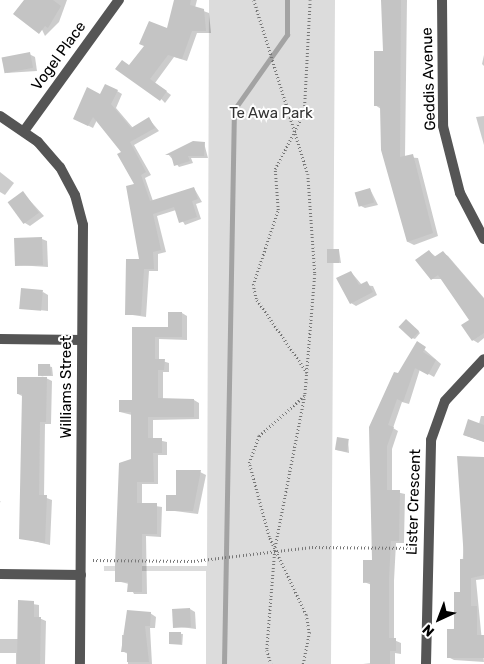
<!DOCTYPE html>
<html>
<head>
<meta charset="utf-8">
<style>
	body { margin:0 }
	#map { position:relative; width:484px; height:664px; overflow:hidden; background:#fff; font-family:Rubik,sans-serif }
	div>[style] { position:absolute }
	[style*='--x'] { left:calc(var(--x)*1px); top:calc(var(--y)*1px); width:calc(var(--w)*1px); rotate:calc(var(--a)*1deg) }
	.green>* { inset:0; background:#dcdcdc }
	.shadow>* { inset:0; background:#0003; transform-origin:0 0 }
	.stream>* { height:4.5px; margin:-2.25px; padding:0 2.25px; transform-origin:2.25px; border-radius:2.25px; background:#a3a3a3 }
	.building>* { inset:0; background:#c4c4c4; transform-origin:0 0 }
	.path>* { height:2.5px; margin-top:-1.25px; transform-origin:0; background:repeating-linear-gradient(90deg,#777 0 1px,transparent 0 3.5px) }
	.minor>* { height:10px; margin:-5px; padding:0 5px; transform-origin:5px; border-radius:5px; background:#555 }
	span { translate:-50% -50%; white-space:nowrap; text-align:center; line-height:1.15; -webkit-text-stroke:4px #fff; paint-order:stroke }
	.street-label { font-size:15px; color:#000 }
	.park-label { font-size:15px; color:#333 }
	.north { position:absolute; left:414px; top:594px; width:50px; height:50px; -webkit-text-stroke:4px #fff; paint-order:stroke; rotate:223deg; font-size:14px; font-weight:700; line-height:20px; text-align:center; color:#000 }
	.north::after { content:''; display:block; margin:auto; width:18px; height:22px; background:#000; clip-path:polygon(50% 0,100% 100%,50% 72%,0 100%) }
</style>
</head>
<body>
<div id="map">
	<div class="green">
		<div style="clip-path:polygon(209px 0,335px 0,331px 664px,206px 664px,206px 571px,104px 571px,104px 566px,207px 566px)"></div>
	</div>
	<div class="shadow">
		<div style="clip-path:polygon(28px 0,67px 0,59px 22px,45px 36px)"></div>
		<div style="clip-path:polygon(176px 0,197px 0,195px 8px,209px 13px,211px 33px,197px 33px,187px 61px,174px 57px,155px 83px,171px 95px,165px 103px,130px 66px,168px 30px)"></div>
		<div style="clip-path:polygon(382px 0,407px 0,405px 157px,418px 158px,438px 236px,414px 245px,408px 242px,383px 150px,381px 109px,375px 105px,384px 52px)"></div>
		<div style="clip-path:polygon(29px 54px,35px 57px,37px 71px,6px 73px)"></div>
		<div style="clip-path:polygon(484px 55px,484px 66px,482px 64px)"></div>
		<div style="clip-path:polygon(117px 91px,122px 94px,116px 108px,133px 128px,149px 119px,159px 131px,134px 145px,151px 175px,145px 178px,153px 201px,194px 188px,202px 202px,196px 204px,201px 219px,185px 225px,176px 210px,157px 216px,166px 252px,158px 254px,158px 271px,149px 271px,146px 317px,126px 314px,141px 261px,136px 184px,123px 152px,97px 120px,93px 128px,79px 121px,101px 96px)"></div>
		<div style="clip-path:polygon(484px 116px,484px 145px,476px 117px)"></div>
		<div style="clip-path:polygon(204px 143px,208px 158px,191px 158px,193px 163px,179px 167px,168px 154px)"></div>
		<div style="clip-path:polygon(0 172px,14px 183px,5px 195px,0 192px)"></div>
		<div style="clip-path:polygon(370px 189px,378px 205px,365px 208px,359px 205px)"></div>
		<div style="clip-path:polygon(23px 193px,44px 216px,30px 226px,25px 223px)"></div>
		<div style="clip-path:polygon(42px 239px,47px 241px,48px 267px,16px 265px,16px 240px)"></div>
		<div style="clip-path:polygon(339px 250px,341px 263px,328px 262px)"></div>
		<div style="clip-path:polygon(429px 251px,436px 257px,443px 253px,448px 256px,484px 298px,484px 338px,478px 343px,473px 340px,471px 320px,442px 279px,432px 279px)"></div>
		<div style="clip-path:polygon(351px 272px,362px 285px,373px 286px,377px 295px,356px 306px,351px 303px)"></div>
		<div style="clip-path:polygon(43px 292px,48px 295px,48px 311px,22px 308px)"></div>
		<div style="clip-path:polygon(182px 313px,187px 316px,187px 340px,159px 339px,159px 360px,169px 363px,169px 372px,163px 372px,163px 399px,194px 400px,199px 403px,199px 419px,153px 420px,153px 439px,167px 442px,167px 455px,158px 455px,158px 484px,142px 484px,142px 504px,162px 507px,161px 537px,146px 536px,147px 594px,134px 594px,129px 584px,117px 581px,132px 460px,132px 415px,120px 412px,133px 401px,133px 328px,169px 328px)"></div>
		<div style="clip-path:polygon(408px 322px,420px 333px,415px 339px,412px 338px)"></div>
		<div style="clip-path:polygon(417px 343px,441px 364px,434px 377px,420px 369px,409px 404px,402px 402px,393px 428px,398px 431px,392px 449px,392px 491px,405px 494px,404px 543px,396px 543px,394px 581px,394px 640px,401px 643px,401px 654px,395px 653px,395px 664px,363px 664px,372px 663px,372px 585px,364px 582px,373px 561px,370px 427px)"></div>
		<div style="clip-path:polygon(39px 365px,52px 367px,53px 376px,42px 376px,52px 381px,51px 424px,45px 424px,44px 497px,52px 500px,50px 545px,21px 538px,24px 397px,18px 394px,46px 378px,39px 375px)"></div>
		<div style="clip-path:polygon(481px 416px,484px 416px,484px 442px,464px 435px,479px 424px)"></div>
		<div style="clip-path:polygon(348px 440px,349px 453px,336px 450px)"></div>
		<div style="clip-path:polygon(484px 458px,484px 579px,476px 580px,484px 662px,454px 660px,448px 657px,461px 594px,464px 536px)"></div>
		<div style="clip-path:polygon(200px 472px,206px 475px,198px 514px,167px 510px)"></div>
		<div style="left:0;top:501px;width:1px;height:10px;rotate:45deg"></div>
		<div style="clip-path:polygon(20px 602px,39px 605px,39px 618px,46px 621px,45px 664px,16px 664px,16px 653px,0 653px,0 639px,19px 639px)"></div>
		<div style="clip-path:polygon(190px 609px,195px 612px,196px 629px,173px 626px)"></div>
		<div style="clip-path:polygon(150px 613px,156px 617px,155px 628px,150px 628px,152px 664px,128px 664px,128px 654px,122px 651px,122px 635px,128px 635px)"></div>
		<div style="left:170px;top:633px;width:13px;height:11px;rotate:4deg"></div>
	</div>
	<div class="stream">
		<div style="--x:224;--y:664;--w:554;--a:-88.97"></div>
		<div style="--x:234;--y:110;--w:92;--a:-54.8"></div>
		<div style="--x:287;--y:35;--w:35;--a:-90"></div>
	</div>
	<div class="building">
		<div style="clip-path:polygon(24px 0,53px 0,61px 6px,48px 28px,45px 26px,39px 34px,13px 14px)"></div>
		<div style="clip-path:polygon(174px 0,191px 0,190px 5px,204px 9px,206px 31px,192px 31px,182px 59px,168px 55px,150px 79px,167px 91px,160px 101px,115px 69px,122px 60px,129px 65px,144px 46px,139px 44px,149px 21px,167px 28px)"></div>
		<div style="clip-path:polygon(381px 0,401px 0,400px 157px,413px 154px,433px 233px,407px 242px,381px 150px,380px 106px,374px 106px,374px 51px,383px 51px)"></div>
		<div style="left:30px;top:52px;width:16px;height:29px;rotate:79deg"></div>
		<div style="clip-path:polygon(105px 84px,118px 90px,111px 104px,131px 128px,149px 117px,155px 128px,130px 142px,146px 172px,141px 175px,150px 201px,194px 187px,198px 199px,192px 201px,197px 217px,179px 223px,174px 207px,153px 214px,161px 250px,153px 252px,154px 269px,144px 269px,141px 315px,125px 315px,126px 259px,139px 259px,126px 186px,134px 184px,117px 154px,121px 152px,93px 117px,88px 126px,73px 119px,87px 87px,100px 94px)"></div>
		<div style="clip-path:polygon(193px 141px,205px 142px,204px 156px,188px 156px,190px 161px,174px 166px,171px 155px,165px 155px)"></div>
		<div style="left:370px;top:188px;width:15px;height:16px;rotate:74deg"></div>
		<div style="left:23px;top:191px;width:27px;height:19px;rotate:54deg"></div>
		<div style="left:42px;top:237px;width:28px;height:28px;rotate:88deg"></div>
		<div style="left:327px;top:249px;width:12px;height:14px"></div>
		<div style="clip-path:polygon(429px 250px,434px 257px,443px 251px,484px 299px,484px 333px,472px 341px,461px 325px,469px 320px,438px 275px,431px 280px,415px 260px)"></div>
		<div style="clip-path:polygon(351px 271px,359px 285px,367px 281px,373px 292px,350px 304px,336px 278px)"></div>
		<div style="left:21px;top:288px;width:22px;height:21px;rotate:5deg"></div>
		<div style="clip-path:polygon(168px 312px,182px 312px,182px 337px,155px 337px,155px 359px,165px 359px,164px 370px,158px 370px,158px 398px,194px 399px,194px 417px,148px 417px,148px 438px,162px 438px,162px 453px,153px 453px,154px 482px,137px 482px,137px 503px,157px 503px,157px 534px,142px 534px,142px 592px,127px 592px,128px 582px,115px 582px,115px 565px,119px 463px,131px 459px,131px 412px,119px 412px,119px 400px,132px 400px,132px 327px,168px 327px)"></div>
		<div style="left:406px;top:319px;width:18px;height:11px;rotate:43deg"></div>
		<div style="clip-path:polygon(417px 341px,426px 347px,423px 352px,436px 360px,428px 375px,415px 368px,403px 402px,397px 399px,388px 425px,394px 427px,387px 446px,387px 490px,400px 490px,399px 541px,391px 541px,389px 578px,389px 638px,396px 638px,396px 651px,390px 651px,390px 664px,370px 664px,370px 582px,363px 583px,363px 560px,372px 560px,369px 427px,394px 372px,398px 373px)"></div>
		<div style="clip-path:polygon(38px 364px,50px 364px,51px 375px,38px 376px)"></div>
		<div style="clip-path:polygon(17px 377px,47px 377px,46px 422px,40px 422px,39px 495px,47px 495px,45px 543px,19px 539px,22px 394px,17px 394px)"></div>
		<div style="clip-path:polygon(468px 419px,484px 425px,484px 442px,463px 435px)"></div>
		<div style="left:337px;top:437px;width:12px;height:13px;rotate:9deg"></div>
		<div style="clip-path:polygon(457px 456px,484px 457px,484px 575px,471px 578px,471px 606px,477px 606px,477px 635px,484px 635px,484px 658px,447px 658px,447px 629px,454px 629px,454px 592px,460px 592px,460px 559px,464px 559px)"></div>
		<div style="clip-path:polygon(176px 470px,201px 470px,193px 511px,166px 511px,166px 495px,176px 495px)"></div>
		<div style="clip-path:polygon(18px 600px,34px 601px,34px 617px,41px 617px,40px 664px,17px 664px)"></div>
		<div style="left:190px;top:608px;width:19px;height:18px;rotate:87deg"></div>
		<div style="clip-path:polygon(127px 610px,151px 612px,150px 626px,145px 626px,149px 662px,127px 662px,127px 652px,121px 652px)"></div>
		<div style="left:169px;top:632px;width:12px;height:12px"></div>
	</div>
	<div class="path">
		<div style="--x:254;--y:0;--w:182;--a:72.8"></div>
		<div style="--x:308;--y:174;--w:100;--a:86"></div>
		<div style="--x:315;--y:274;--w:121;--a:94.7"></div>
		<div style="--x:305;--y:395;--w:158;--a:101"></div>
		<div style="--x:275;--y:550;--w:100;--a:94.6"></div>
		<div style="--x:267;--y:650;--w:15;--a:74"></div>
		<div style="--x:307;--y:373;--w:90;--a:-124.6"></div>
		<div style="--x:256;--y:299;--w:14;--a:-102"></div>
		<div style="--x:253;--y:285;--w:79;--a:-71.6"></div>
		<div style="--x:278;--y:210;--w:41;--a:-94.2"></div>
		<div style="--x:275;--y:169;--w:63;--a:-62.6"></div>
		<div style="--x:304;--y:113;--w:113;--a:-87"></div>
		<div style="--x:93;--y:560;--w:101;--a:0.6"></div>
		<div style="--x:194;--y:561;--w:119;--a:-6.8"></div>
		<div style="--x:312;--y:547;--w:107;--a:0.5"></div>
		<div style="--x:303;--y:664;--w:32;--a:-79"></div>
		<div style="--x:309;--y:633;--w:18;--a:-99"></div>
		<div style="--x:306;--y:615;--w:86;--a:-115.4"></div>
		<div style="--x:269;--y:537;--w:77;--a:-105.1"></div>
		<div style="--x:249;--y:463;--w:29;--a:-70"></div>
		<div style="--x:259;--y:436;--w:60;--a:-41.6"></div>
	</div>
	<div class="minor">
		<div style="--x:442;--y:0;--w:126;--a:89.5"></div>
		<div style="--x:443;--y:126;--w:69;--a:75.8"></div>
		<div style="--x:460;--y:193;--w:52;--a:62.4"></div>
		<div style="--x:0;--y:116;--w:46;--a:34.4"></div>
		<div style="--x:38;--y:142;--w:33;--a:49"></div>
		<div style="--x:60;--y:167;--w:32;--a:62"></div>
		<div style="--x:75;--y:195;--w:31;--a:75"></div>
		<div style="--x:83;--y:225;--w:439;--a:90.4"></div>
		<div style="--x:24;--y:131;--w:162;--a:-54.1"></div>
		<div style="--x:0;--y:339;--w:82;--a:0.7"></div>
		<div style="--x:0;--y:574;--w:81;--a:0.7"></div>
		<div style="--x:426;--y:664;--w:224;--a:-88.7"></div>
		<div style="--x:431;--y:440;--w:41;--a:-70.3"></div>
		<div style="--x:445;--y:401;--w:57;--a:-47.1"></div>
	</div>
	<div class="street-label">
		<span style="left:59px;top:56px;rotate:-54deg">Vogel Place</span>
		<span style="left:429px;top:79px;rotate:-92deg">Geddis Avenue</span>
		<span style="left:67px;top:387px;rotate:-90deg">Williams Street</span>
		<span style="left:414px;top:502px;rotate:-88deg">Lister Crescent</span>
	</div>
	<div class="park-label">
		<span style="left:271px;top:114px">Te Awa Park</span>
	</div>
	<div class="north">N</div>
</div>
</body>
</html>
